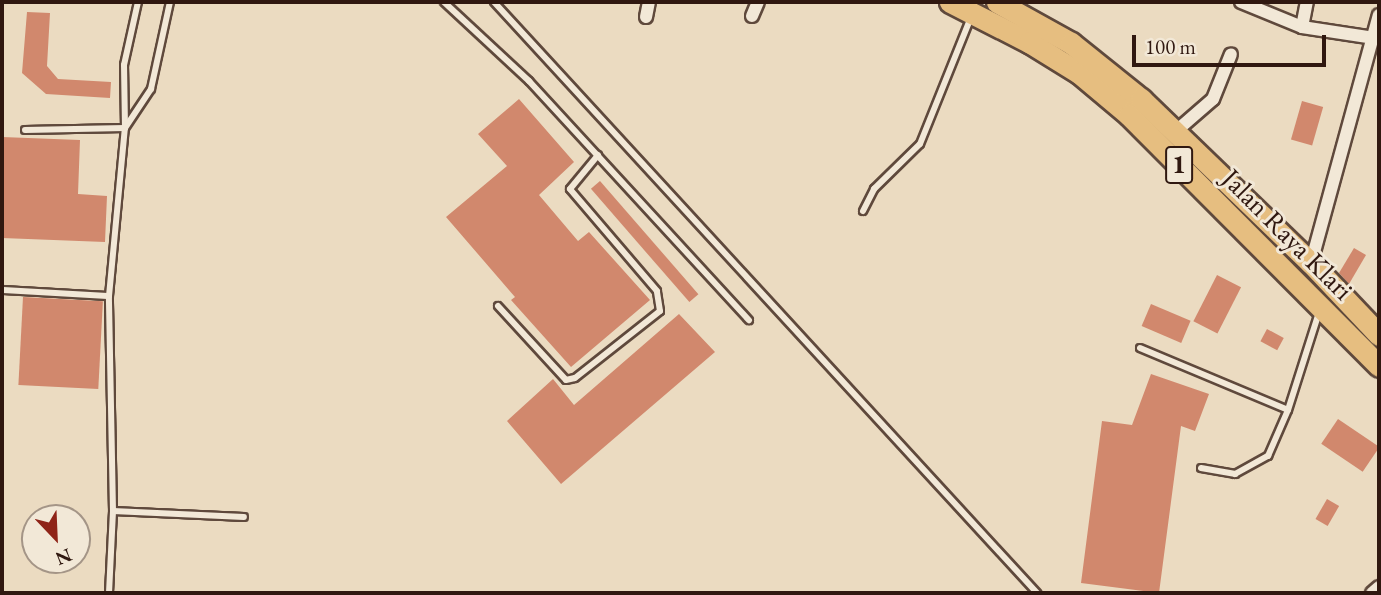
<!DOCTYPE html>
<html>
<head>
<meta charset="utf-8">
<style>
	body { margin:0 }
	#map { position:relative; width:1381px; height:595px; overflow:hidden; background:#ebdbc1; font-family:"EB Garamond",serif }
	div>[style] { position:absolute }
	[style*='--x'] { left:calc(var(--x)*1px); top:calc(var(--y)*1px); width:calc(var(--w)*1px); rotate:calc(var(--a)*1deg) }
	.building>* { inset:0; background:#d1886d; transform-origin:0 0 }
	.roads { filter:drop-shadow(2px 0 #5f493c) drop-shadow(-2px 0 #5f493c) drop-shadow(0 2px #5f493c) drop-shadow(0 -2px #5f493c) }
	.service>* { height:6px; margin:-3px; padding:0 3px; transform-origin:3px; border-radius:3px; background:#f2e8d7 }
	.minor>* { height:12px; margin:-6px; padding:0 6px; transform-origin:6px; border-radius:6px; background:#f2e8d7 }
	.trunk>* { height:21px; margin:-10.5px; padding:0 10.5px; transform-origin:10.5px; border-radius:10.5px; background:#e6be80 }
	span { translate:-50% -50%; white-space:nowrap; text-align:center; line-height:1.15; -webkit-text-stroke:6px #f2e8d7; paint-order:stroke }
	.shield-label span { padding:2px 5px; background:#f2e8d7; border:2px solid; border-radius:5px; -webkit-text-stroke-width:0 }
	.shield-label { font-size:26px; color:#301810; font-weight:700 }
	.street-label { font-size:28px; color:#301810 }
	.frame { position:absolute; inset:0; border:4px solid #301810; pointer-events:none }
	.north { position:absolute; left:21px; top:504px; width:70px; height:70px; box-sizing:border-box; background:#f2e8d7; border:2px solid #a49587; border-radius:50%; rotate:157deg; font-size:19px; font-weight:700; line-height:28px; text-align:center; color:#301810 }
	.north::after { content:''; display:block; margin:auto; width:24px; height:32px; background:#8f2418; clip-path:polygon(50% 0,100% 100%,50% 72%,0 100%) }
	.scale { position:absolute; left:1132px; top:35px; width:194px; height:32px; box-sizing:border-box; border:4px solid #301810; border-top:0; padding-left:9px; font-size:21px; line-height:24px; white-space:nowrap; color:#301810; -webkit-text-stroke:5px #f2e8d7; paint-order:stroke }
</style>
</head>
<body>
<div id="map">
	<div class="building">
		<div style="clip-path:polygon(27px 12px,50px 13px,47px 66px,58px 79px,111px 82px,110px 98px,46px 94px,22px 73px)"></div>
		<div style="clip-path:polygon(519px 99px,574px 162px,539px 195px,578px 241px,589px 232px,650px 300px,571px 367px,511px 300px,515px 297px,446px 217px,507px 166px,478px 134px)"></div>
		<div style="left:1302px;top:101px;width:22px;height:40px;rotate:16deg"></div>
		<div style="clip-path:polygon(2px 137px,80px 140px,78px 194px,107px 196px,105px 242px,2px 238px)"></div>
		<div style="left:600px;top:181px;width:150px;height:12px;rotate:49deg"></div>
		<div style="clip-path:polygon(1354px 248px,1366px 255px,1349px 284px,1339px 273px)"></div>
		<div style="left:1217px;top:275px;width:27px;height:52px;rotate:27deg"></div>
		<div style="left:23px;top:297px;width:80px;height:88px;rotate:3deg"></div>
		<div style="left:1151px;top:304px;width:43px;height:24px;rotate:23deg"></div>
		<div style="clip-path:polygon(679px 314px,715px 352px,561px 484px,507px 421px,553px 379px,574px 405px)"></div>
		<div style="left:1267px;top:329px;width:19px;height:14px;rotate:28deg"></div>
		<div style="clip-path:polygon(1151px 374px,1209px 394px,1195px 431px,1181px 426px,1159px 593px,1081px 583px,1102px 421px,1132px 425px)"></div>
		<div style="left:1338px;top:419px;width:50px;height:30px;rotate:34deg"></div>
		<div style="left:1327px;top:499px;width:14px;height:23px;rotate:30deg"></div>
	</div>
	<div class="roads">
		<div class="service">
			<div style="--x:444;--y:2;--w:116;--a:42.9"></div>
			<div style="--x:529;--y:81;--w:325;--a:47.4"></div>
			<div style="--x:494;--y:2;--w:803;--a:47.42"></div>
			<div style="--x:25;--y:130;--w:100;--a:-1.1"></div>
			<div style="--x:125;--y:128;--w:47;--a:-56.3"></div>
			<div style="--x:151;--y:89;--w:89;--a:-77.7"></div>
			<div style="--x:863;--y:211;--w:25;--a:-63"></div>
			<div style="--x:874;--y:189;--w:64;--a:-44.4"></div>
			<div style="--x:920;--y:144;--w:137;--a:-68.1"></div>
			<div style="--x:2;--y:290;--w:107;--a:3.2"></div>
			<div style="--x:498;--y:306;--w:100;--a:47.4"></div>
			<div style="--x:566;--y:380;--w:9;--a:-13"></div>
			<div style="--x:575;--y:378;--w:108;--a:-38.2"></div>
			<div style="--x:660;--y:311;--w:20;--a:-99"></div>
			<div style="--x:657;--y:291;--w:134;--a:-130.5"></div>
			<div style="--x:570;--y:189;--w:44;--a:-50.5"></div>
			<div style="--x:1140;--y:348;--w:160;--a:22.7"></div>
			<div style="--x:1201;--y:468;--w:35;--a:10"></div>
			<div style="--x:1235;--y:474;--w:38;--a:-29"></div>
			<div style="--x:1268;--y:456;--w:50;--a:-66.5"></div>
			<div style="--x:1288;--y:410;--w:103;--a:-72.4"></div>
			<div style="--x:113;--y:511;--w:131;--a:2.6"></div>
			<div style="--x:109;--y:593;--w:82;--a:-87.2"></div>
			<div style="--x:113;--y:511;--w:215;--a:-91.1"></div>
			<div style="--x:109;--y:296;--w:169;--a:-84.6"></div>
			<div style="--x:125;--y:128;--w:63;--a:-90.9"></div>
			<div style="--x:124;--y:65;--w:65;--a:-77.5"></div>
		</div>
		<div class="minor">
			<div style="--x:1241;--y:2;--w:66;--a:22.3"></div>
			<div style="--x:1302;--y:27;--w:73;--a:8.7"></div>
			<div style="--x:752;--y:16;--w:15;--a:-67"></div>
			<div style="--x:646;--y:17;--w:15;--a:-79"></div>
			<div style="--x:1302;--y:27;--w:25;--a:-79"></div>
			<div style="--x:1175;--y:132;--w:50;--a:-41"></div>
			<div style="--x:1213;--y:99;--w:48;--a:-68.2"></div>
			<div style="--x:1311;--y:263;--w:257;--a:-74.7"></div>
			<div style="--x:1372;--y:593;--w:9;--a:-41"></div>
		</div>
		<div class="trunk">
			<div style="--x:950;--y:2;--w:89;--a:26.9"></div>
			<div style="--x:1029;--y:42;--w:59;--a:31.8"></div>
			<div style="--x:1079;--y:73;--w:65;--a:40"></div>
			<div style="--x:1129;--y:115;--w:354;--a:45.1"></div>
			<div style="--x:997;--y:2;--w:85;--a:29"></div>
			<div style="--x:1071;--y:43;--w:90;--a:38.7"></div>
			<div style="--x:1141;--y:99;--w:236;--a:44"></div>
			<div style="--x:1311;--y:263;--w:99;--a:46.6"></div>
		</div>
	</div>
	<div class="shield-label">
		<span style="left:1179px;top:165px">1</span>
	</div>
	<div class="street-label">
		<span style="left:1288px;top:234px;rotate:45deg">Jalan Raya Klari</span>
	</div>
	<div class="frame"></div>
	<div class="north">N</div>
	<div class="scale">100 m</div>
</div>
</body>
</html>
